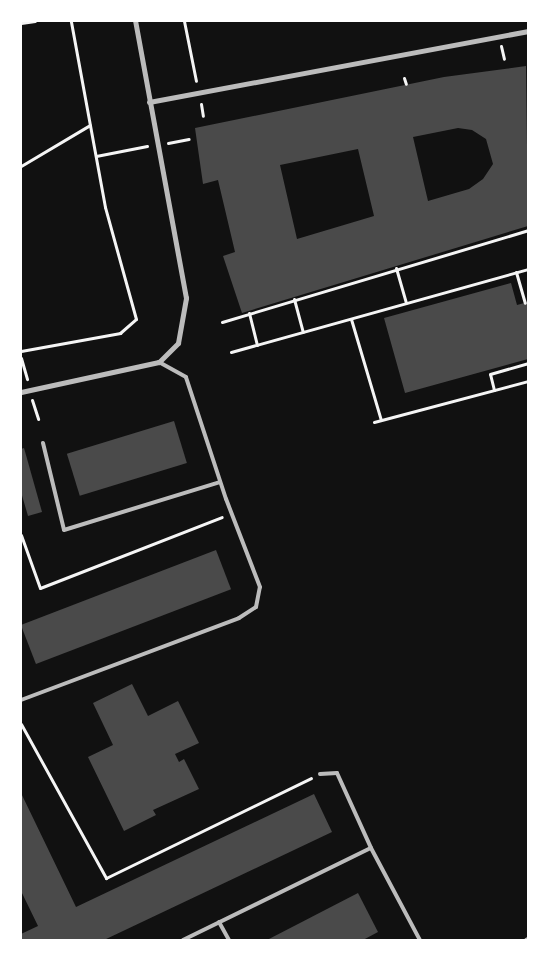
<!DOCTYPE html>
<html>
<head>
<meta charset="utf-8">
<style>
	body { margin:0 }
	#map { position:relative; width:549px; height:961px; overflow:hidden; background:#111; font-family:"Noto Sans",sans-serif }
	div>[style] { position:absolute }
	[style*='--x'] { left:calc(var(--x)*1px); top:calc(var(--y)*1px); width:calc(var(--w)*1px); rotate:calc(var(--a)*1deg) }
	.building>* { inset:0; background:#4a4a4a; transform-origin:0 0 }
	.path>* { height:3px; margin:-1.5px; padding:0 1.5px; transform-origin:1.5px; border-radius:1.5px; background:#f5f5f5 }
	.service>* { height:4px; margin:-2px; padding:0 2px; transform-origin:2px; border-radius:2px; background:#bcbcbc }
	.minor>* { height:5px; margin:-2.5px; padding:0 2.5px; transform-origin:2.5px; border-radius:2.5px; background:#bcbcbc }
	span { translate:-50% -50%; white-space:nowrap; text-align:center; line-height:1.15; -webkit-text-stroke:5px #fff; paint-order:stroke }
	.frame { position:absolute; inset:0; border:22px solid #fff; pointer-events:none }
</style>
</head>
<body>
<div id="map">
	<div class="building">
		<div style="clip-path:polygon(evenodd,526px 66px,528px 226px,242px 313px,223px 256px,235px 252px,218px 180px,203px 184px,195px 128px,444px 77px,526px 66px,458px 128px,472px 130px,486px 139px,493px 164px,483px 179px,469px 189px,428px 201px,413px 137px,458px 128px,526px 66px,358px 149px,374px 216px,297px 239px,280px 165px,358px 149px)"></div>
		<div style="clip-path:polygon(511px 283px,517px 305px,528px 302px,528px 359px,405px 393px,384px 318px)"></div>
		<div style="left:174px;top:421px;width:44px;height:112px;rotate:73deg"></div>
		<div style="clip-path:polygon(24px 448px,42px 512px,28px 516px,21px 492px,21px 449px)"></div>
		<div style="left:216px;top:550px;width:42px;height:209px;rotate:69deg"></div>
		<div style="clip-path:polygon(132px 684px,148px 716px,178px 701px,199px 743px,175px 754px,179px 762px,184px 759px,199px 789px,153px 810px,156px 815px,124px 831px,88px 757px,113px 745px,93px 703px)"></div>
		<div style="clip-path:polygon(21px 793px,76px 907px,314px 794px,332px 832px,104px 940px,21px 940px,21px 934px,38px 926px,21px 891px)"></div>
		<div style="clip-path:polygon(358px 893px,378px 932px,363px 940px,267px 940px)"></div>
	</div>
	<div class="path">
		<div style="--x:184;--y:21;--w:61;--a:78.7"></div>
		<div style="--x:21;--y:23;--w:14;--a:-8"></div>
		<div style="--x:501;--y:46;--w:13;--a:77"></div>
		<div style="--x:404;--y:78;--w:6;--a:72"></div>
		<div style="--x:201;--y:104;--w:12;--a:81"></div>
		<div style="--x:168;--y:143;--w:21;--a:-11"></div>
		<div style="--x:96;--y:156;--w:52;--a:-11.1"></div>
		<div style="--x:21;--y:166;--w:80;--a:-30.7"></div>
		<div style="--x:396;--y:268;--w:36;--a:74"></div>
		<div style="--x:516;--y:272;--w:32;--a:74"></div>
		<div style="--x:294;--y:299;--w:34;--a:75"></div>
		<div style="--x:249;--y:313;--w:33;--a:76"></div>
		<div style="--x:351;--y:319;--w:105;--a:73.5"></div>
		<div style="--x:222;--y:322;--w:320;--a:-16.7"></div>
		<div style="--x:21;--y:351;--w:101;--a:-10.3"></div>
		<div style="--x:120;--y:333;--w:21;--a:-41"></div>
		<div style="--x:136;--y:319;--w:116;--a:-105.5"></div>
		<div style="--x:105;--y:207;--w:189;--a:-100.4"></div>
		<div style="--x:231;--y:352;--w:308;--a:-15.6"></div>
		<div style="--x:21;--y:358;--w:22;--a:74"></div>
		<div style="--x:494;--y:390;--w:16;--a:-104"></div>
		<div style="--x:490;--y:374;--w:40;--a:-16"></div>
		<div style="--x:32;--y:400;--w:20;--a:72"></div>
		<div style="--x:374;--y:422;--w:159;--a:-14.9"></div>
		<div style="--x:21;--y:535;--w:56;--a:70.3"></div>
		<div style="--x:40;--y:588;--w:195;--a:-21.3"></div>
		<div style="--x:21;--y:724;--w:176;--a:61.1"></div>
		<div style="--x:106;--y:878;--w:228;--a:-26"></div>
	</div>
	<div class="service">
		<div style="--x:43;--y:443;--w:89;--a:76.4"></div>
		<div style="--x:64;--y:530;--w:163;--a:-17.1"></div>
		<div style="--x:21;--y:700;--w:233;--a:-20.6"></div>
		<div style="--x:239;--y:618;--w:20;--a:-33"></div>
		<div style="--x:256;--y:607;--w:20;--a:-79"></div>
		<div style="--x:260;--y:587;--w:94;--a:-111.1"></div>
		<div style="--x:226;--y:499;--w:128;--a:-108.2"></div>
		<div style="--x:186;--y:377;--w:31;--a:-151"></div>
		<div style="--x:320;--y:774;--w:17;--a:-3"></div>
		<div style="--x:337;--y:773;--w:82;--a:65.6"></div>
		<div style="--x:371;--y:848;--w:104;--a:62"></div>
		<div style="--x:219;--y:922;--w:21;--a:61"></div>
		<div style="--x:183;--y:940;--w:209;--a:-26.1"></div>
		<div style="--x:526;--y:940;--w:2;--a:-27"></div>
	</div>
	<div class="minor">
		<div style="--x:149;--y:102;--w:386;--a:-10.6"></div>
		<div style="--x:21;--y:392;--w:141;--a:-12.3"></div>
		<div style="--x:159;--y:362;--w:27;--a:-45"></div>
		<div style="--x:178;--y:343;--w:46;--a:-79.9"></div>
		<div style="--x:186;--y:298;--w:282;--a:-100.4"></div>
	</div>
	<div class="frame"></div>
</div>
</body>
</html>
